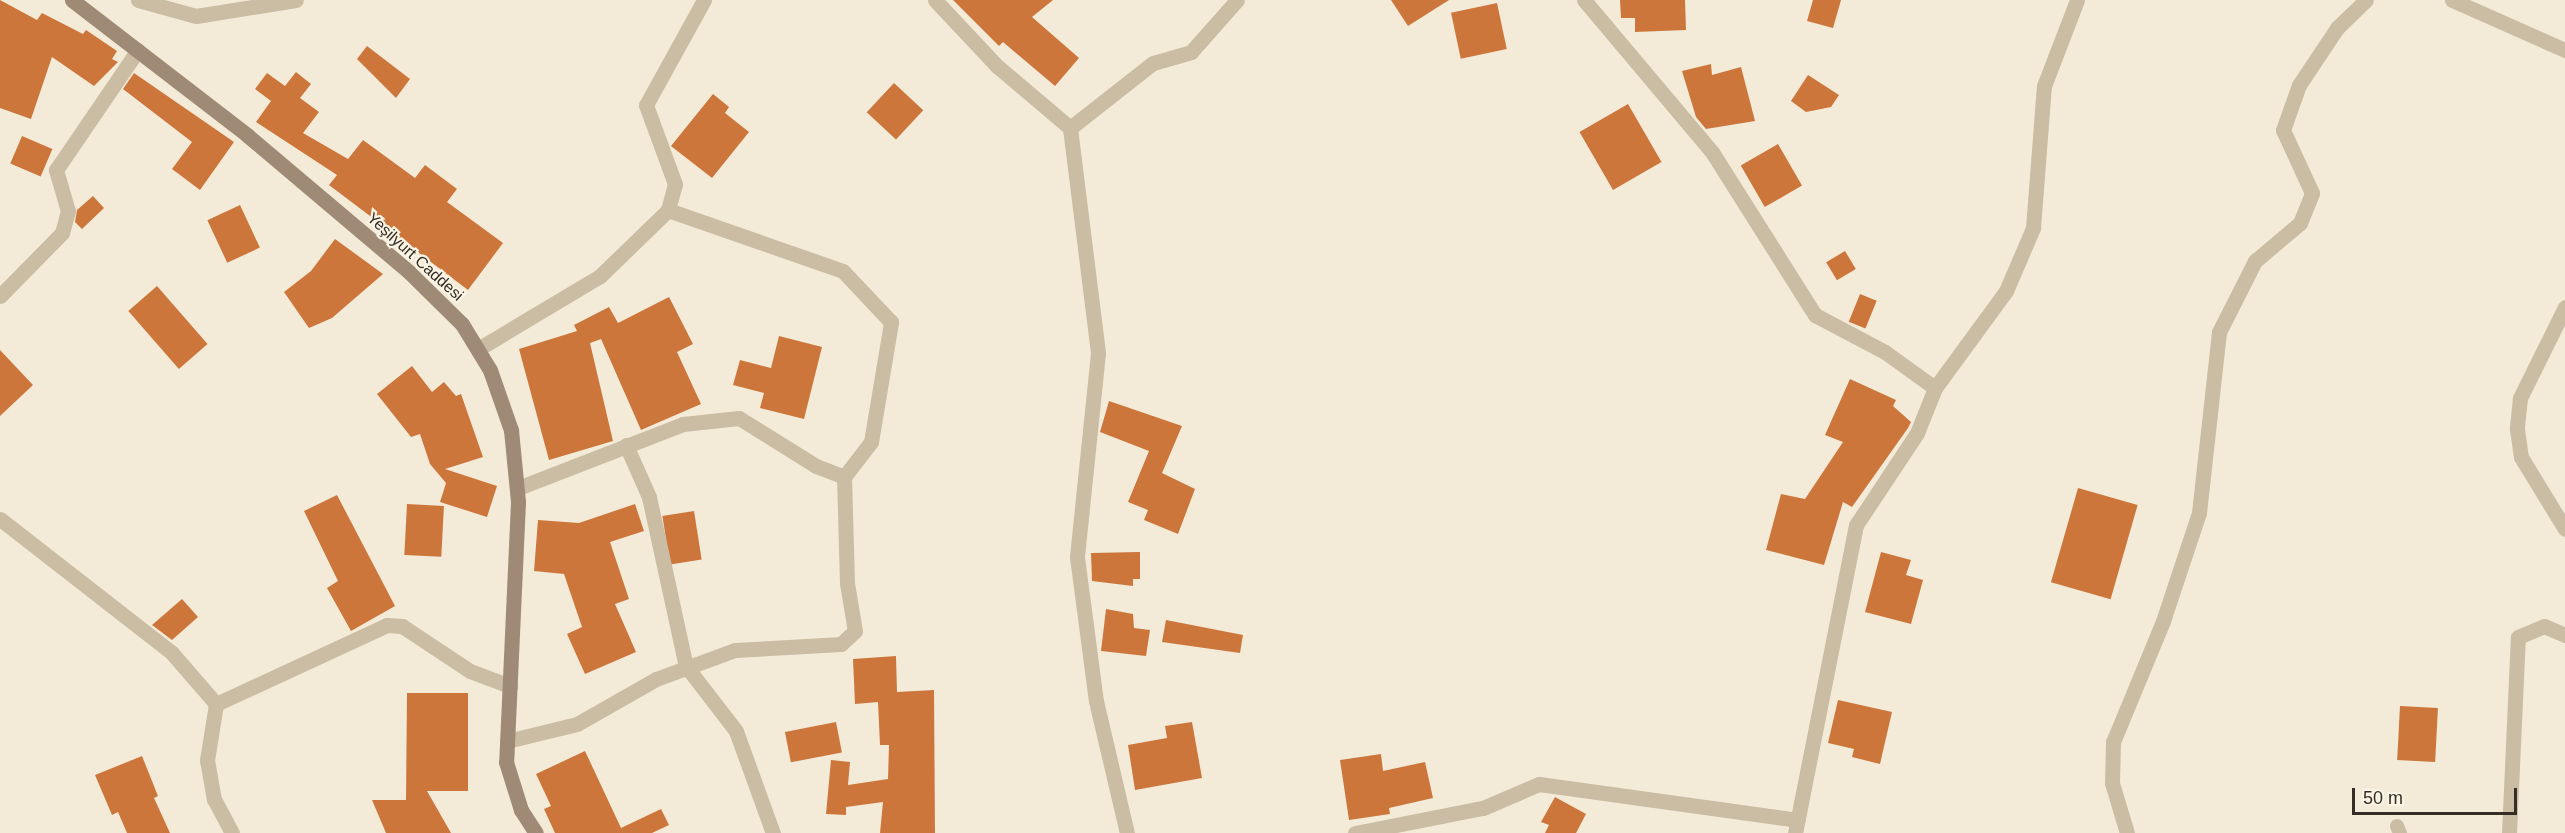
<!DOCTYPE html>
<html>
<head>
<meta charset="utf-8">
<style>
	body { margin:0 }
	#map { position:relative; width:2565px; height:833px; overflow:hidden; background:#f3ebd8; font-family:Helvetica,sans-serif }
	div>[style] { position:absolute }
	[style*='--x'] { left:calc(var(--x)*1px); top:calc(var(--y)*1px); width:calc(var(--w)*1px); rotate:calc(var(--a)*1deg) }
	.building>* { inset:0; background:#cd763c; transform-origin:0 0 }
	.service>* { height:14px; margin:-7px; padding:0 7px; transform-origin:7px; border-radius:7px; background:#cbbca4 }
	.minor>* { height:15px; margin:-7.5px; padding:0 7.5px; transform-origin:7.5px; border-radius:7.5px; background:#cbbca4 }
	.secondary>* { height:15px; margin:-7.5px; padding:0 7.5px; transform-origin:7.5px; border-radius:7.5px; background:#9f8b75 }
	span { translate:-50% -50%; white-space:nowrap; text-align:center; line-height:1.15; -webkit-text-stroke:4.5px #faf4e5; paint-order:stroke }
	.street-label { font-size:16px; color:#362e26 }
	.scale { position:absolute; left:2352px; top:788px; width:165px; height:27px; box-sizing:border-box; border:3px solid #362e26; border-top:0; padding-left:8px; font-size:18px; line-height:21px; white-space:nowrap; color:#362e26; -webkit-text-stroke:4px #faf4e5; paint-order:stroke }
</style>
</head>
<body>
<div id="map">
	<div class="building">
		<div style="clip-path:polygon(0 0,37px 20px,42px 13px,83px 34px,86px 30px,117px 51px,112px 59px,118px 62px,94px 86px,52px 57px,31px 119px,0 108px)"></div>
		<div style="clip-path:polygon(953px 0,1053px 0,1032px 17px,1079px 58px,1055px 86px,1003px 42px,999px 46px)"></div>
		<div style="clip-path:polygon(1391px 0,1449px 0,1408px 26px)"></div>
		<div style="clip-path:polygon(1620px 0,1685px 0,1686px 30px,1635px 32px,1635px 18px,1621px 18px)"></div>
		<div style="clip-path:polygon(1813px 0,1841px 0,1833px 28px,1807px 21px)"></div>
		<div style="left:1497px;top:3px;width:47px;height:47px;rotate:78deg"></div>
		<div style="clip-path:polygon(367px 46px,410px 79px,396px 98px,357px 59px)"></div>
		<div style="clip-path:polygon(1711px 64px,1712px 75px,1741px 67px,1755px 121px,1706px 129px,1696px 117px,1682px 71px)"></div>
		<div style="clip-path:polygon(296px 72px,311px 84px,300px 98px,319px 112px,303px 133px,348px 159px,363px 140px,415px 178px,425px 165px,457px 189px,447px 202px,503px 243px,468px 290px,329px 185px,337px 175px,256px 122px,271px 101px,255px 89px,267px 73px,285px 86px)"></div>
		<div style="clip-path:polygon(134px 73px,234px 142px,200px 190px,172px 169px,192px 142px,123px 89px)"></div>
		<div style="clip-path:polygon(1808px 75px,1839px 95px,1831px 107px,1806px 112px,1791px 101px)"></div>
		<div style="left:894px;top:83px;width:40px;height:40px;rotate:43deg"></div>
		<div style="clip-path:polygon(713px 94px,729px 107px,725px 113px,749px 132px,712px 178px,671px 146px)"></div>
		<div style="left:1628px;top:104px;width:67px;height:56px;rotate:60deg"></div>
		<div style="left:22px;top:136px;width:33px;height:30px;rotate:23deg"></div>
		<div style="left:1778px;top:144px;width:48px;height:43px;rotate:60deg"></div>
		<div style="clip-path:polygon(93px 196px,104px 208px,82px 229px,75px 222px,77px 210px)"></div>
		<div style="left:240px;top:205px;width:47px;height:36px;rotate:65deg"></div>
		<div style="clip-path:polygon(335px 239px,383px 274px,332px 318px,309px 328px,284px 292px,311px 271px)"></div>
		<div style="left:1845px;top:251px;width:21px;height:22px;rotate:59deg"></div>
		<div style="left:157px;top:286px;width:77px;height:38px;rotate:49deg"></div>
		<div style="left:1860px;top:294px;width:18px;height:30px;rotate:22deg"></div>
		<div style="clip-path:polygon(669px 297px,693px 344px,677px 352px,701px 404px,641px 430px,601px 339px,590px 343px,613px 441px,549px 460px,519px 349px,577px 331px,574px 325px,609px 307px,618px 323px)"></div>
		<div style="clip-path:polygon(779px 336px,822px 347px,804px 419px,760px 408px,764px 393px,733px 385px,740px 360px,771px 368px)"></div>
		<div style="clip-path:polygon(0 350px,33px 385px,0 416px)"></div>
		<div style="clip-path:polygon(412px 366px,432px 392px,444px 382px,456px 396px,461px 394px,483px 457px,445px 469px,497px 486px,487px 517px,440px 502px,446px 483px,430px 464px,420px 434px,411px 437px,377px 394px)"></div>
		<div style="clip-path:polygon(1850px 379px,1896px 400px,1893px 406px,1911px 422px,1908px 428px,1852px 507px,1843px 502px,1824px 565px,1766px 550px,1781px 494px,1805px 499px,1843px 442px,1825px 435px)"></div>
		<div style="clip-path:polygon(1109px 401px,1182px 426px,1162px 473px,1195px 489px,1178px 534px,1144px 520px,1148px 510px,1128px 502px,1149px 451px,1100px 432px)"></div>
		<div style="left:2078px;top:488px;width:62px;height:98px;rotate:16deg"></div>
		<div style="clip-path:polygon(337px 495px,395px 606px,351px 631px,327px 588px,338px 581px,304px 511px)"></div>
		<div style="left:407px;top:504px;width:37px;height:51px;rotate:3deg"></div>
		<div style="clip-path:polygon(635px 504px,644px 531px,610px 542px,629px 599px,615px 604px,636px 652px,585px 674px,567px 634px,582px 627px,564px 574px,534px 571px,538px 520px,579px 523px)"></div>
		<div style="left:694px;top:511px;width:49px;height:32px;rotate:81deg"></div>
		<div style="clip-path:polygon(1140px 552px,1140px 579px,1133px 579px,1133px 586px,1092px 581px,1091px 553px)"></div>
		<div style="clip-path:polygon(1881px 552px,1911px 560px,1906px 575px,1923px 580px,1911px 624px,1865px 612px)"></div>
		<div style="clip-path:polygon(182px 599px,198px 617px,172px 640px,152px 625px)"></div>
		<div style="clip-path:polygon(1106px 609px,1133px 614px,1134px 628px,1150px 630px,1146px 656px,1101px 651px)"></div>
		<div style="clip-path:polygon(1166px 620px,1243px 635px,1240px 653px,1162px 642px)"></div>
		<div style="clip-path:polygon(896px 656px,897px 692px,934px 690px,935px 833px,880px 833px,883px 802px,846px 807px,846px 815px,826px 814px,831px 760px,850px 762px,848px 785px,888px 779px,889px 745px,880px 745px,878px 702px,855px 704px,853px 659px)"></div>
		<div style="clip-path:polygon(407px 693px,468px 693px,468px 791px,427px 791px,451px 833px,386px 833px,372px 800px,406px 800px)"></div>
		<div style="clip-path:polygon(1838px 700px,1892px 712px,1880px 764px,1852px 757px,1854px 749px,1828px 743px)"></div>
		<div style="left:2400px;top:706px;width:38px;height:54px;rotate:3deg"></div>
		<div style="left:836px;top:722px;width:31px;height:52px;rotate:79deg"></div>
		<div style="clip-path:polygon(1192px 722px,1202px 778px,1135px 790px,1128px 745px,1167px 738px,1165px 726px)"></div>
		<div style="clip-path:polygon(585px 751px,621px 828px,661px 809px,669px 825px,652px 833px,555px 833px,544px 809px,551px 806px,536px 774px)"></div>
		<div style="clip-path:polygon(1381px 754px,1383px 771px,1425px 762px,1433px 798px,1389px 808px,1390px 814px,1349px 820px,1340px 760px)"></div>
		<div style="clip-path:polygon(142px 756px,158px 796px,154px 798px,170px 833px,127px 833px,118px 812px,112px 815px,95px 775px)"></div>
		<div style="clip-path:polygon(1555px 797px,1586px 814px,1576px 833px,1545px 833px,1549px 825px,1541px 822px)"></div>
	</div>
	<div class="service">
		<div style="--x:2397;--y:826;--w:8;--a:67"></div>
	</div>
	<div class="minor">
		<div style="--x:138;--y:0;--w:60;--a:15.4"></div>
		<div style="--x:196;--y:16;--w:101;--a:-9.1"></div>
		<div style="--x:935;--y:0;--w:91;--a:46.8"></div>
		<div style="--x:997;--y:66;--w:96;--a:40.3"></div>
		<div style="--x:1070;--y:128;--w:227;--a:82.9"></div>
		<div style="--x:1098;--y:353;--w:205;--a:95.9"></div>
		<div style="--x:1077;--y:557;--w:145;--a:82.5"></div>
		<div style="--x:1096;--y:701;--w:136;--a:76.8"></div>
		<div style="--x:1584;--y:0;--w:199;--a:49.9"></div>
		<div style="--x:1712;--y:152;--w:193;--a:57.7"></div>
		<div style="--x:1815;--y:315;--w:79;--a:27.9"></div>
		<div style="--x:1885;--y:352;--w:62;--a:35.8"></div>
		<div style="--x:1935;--y:388;--w:48;--a:111.8"></div>
		<div style="--x:1917;--y:433;--w:110;--a:123.5"></div>
		<div style="--x:1856;--y:525;--w:314;--a:101.2"></div>
		<div style="--x:2452;--y:0;--w:124;--a:23.9"></div>
		<div style="--x:1070;--y:128;--w:105;--a:-38.1"></div>
		<div style="--x:1153;--y:63;--w:40;--a:-16"></div>
		<div style="--x:1191;--y:52;--w:69;--a:-48.5"></div>
		<div style="--x:0;--y:296;--w:88;--a:-45.5"></div>
		<div style="--x:62;--y:233;--w:23;--a:-75"></div>
		<div style="--x:68;--y:211;--w:43;--a:-106.3"></div>
		<div style="--x:56;--y:170;--w:145;--a:-55.7"></div>
		<div style="--x:2565;--y:307;--w:102;--a:116.3"></div>
		<div style="--x:2520;--y:398;--w:31;--a:96"></div>
		<div style="--x:2517;--y:429;--w:28;--a:82"></div>
		<div style="--x:2521;--y:457;--w:84;--a:58.6"></div>
		<div style="--x:478;--y:349;--w:142;--a:-30.9"></div>
		<div style="--x:600;--y:276;--w:95;--a:-44.1"></div>
		<div style="--x:668;--y:210;--w:27;--a:-75"></div>
		<div style="--x:675;--y:184;--w:84;--a:-110.2"></div>
		<div style="--x:646;--y:105;--w:120;--a:-61.1"></div>
		<div style="--x:1935;--y:388;--w:120;--a:-53.8"></div>
		<div style="--x:2006;--y:291;--w:69;--a:-66.8"></div>
		<div style="--x:2033;--y:228;--w:142;--a:-85.6"></div>
		<div style="--x:2044;--y:86;--w:92;--a:-69"></div>
		<div style="--x:626;--y:445;--w:57;--a:66.1"></div>
		<div style="--x:649;--y:497;--w:173;--a:77.7"></div>
		<div style="--x:686;--y:666;--w:82;--a:52.4"></div>
		<div style="--x:736;--y:731;--w:109;--a:70.1"></div>
		<div style="--x:518;--y:488;--w:177;--a:-21.2"></div>
		<div style="--x:683;--y:424;--w:56;--a:-6.1"></div>
		<div style="--x:739;--y:418;--w:91;--a:31.9"></div>
		<div style="--x:816;--y:466;--w:30;--a:21"></div>
		<div style="--x:0;--y:519;--w:218;--a:37.9"></div>
		<div style="--x:172;--y:653;--w:67;--a:49.2"></div>
		<div style="--x:216;--y:704;--w:57;--a:99.1"></div>
		<div style="--x:207;--y:760;--w:40;--a:80"></div>
		<div style="--x:214;--y:799;--w:38;--a:62"></div>
		<div style="--x:216;--y:704;--w:188;--a:-24.8"></div>
		<div style="--x:387;--y:625;--w:15;--a:4"></div>
		<div style="--x:402;--y:626;--w:82;--a:33.5"></div>
		<div style="--x:470;--y:671;--w:43;--a:20.6"></div>
		<div style="--x:507;--y:741;--w:72;--a:-13.7"></div>
		<div style="--x:577;--y:724;--w:91;--a:-29.7"></div>
		<div style="--x:656;--y:679;--w:84;--a:-20.2"></div>
		<div style="--x:735;--y:650;--w:106;--a:-3.2"></div>
		<div style="--x:841;--y:644;--w:19;--a:-43"></div>
		<div style="--x:855;--y:631;--w:49;--a:-99.5"></div>
		<div style="--x:847;--y:583;--w:106;--a:-91.6"></div>
		<div style="--x:844;--y:477;--w:44;--a:-52.4"></div>
		<div style="--x:871;--y:442;--w:122;--a:-80.5"></div>
		<div style="--x:891;--y:322;--w:70;--a:-133.3"></div>
		<div style="--x:843;--y:271;--w:185;--a:-160.8"></div>
		<div style="--x:1355;--y:833;--w:130;--a:-11.1"></div>
		<div style="--x:1483;--y:808;--w:61;--a:-23.2"></div>
		<div style="--x:1539;--y:784;--w:261;--a:7.9"></div>
		<div style="--x:2127;--y:833;--w:52;--a:-106.7"></div>
		<div style="--x:2112;--y:783;--w:41;--a:-88.6"></div>
		<div style="--x:2113;--y:742;--w:131;--a:-67.5"></div>
		<div style="--x:2163;--y:621;--w:114;--a:-71.6"></div>
		<div style="--x:2199;--y:513;--w:182;--a:-83.7"></div>
		<div style="--x:2219;--y:332;--w:80;--a:-63.1"></div>
		<div style="--x:2255;--y:261;--w:59;--a:-40.2"></div>
		<div style="--x:2300;--y:223;--w:32;--a:-68"></div>
		<div style="--x:2312;--y:193;--w:69;--a:-114.7"></div>
		<div style="--x:2283;--y:130;--w:48;--a:-70.4"></div>
		<div style="--x:2299;--y:85;--w:69;--a:-56.3"></div>
		<div style="--x:2337;--y:28;--w:40;--a:-44"></div>
		<div style="--x:2509;--y:833;--w:196;--a:-87.4"></div>
		<div style="--x:2518;--y:637;--w:28;--a:-23"></div>
		<div style="--x:2544;--y:626;--w:23;--a:23"></div>
	</div>
	<div class="secondary">
		<div style="--x:72;--y:0;--w:221;--a:37.6"></div>
		<div style="--x:247;--y:135;--w:212;--a:40.2"></div>
		<div style="--x:409;--y:272;--w:74;--a:44.5"></div>
		<div style="--x:462;--y:324;--w:54;--a:58.7"></div>
		<div style="--x:490;--y:370;--w:64;--a:70.7"></div>
		<div style="--x:511;--y:430;--w:72;--a:84.4"></div>
		<div style="--x:518;--y:502;--w:260;--a:92.6"></div>
		<div style="--x:506;--y:762;--w:50;--a:72.6"></div>
		<div style="--x:521;--y:810;--w:27;--a:57"></div>
	</div>
	<div class="street-label">
		<span style="left:415px;top:257px;rotate:42deg">Yeşilyurt Caddesi</span>
	</div>
	<div class="scale">50 m</div>
</div>
</body>
</html>
